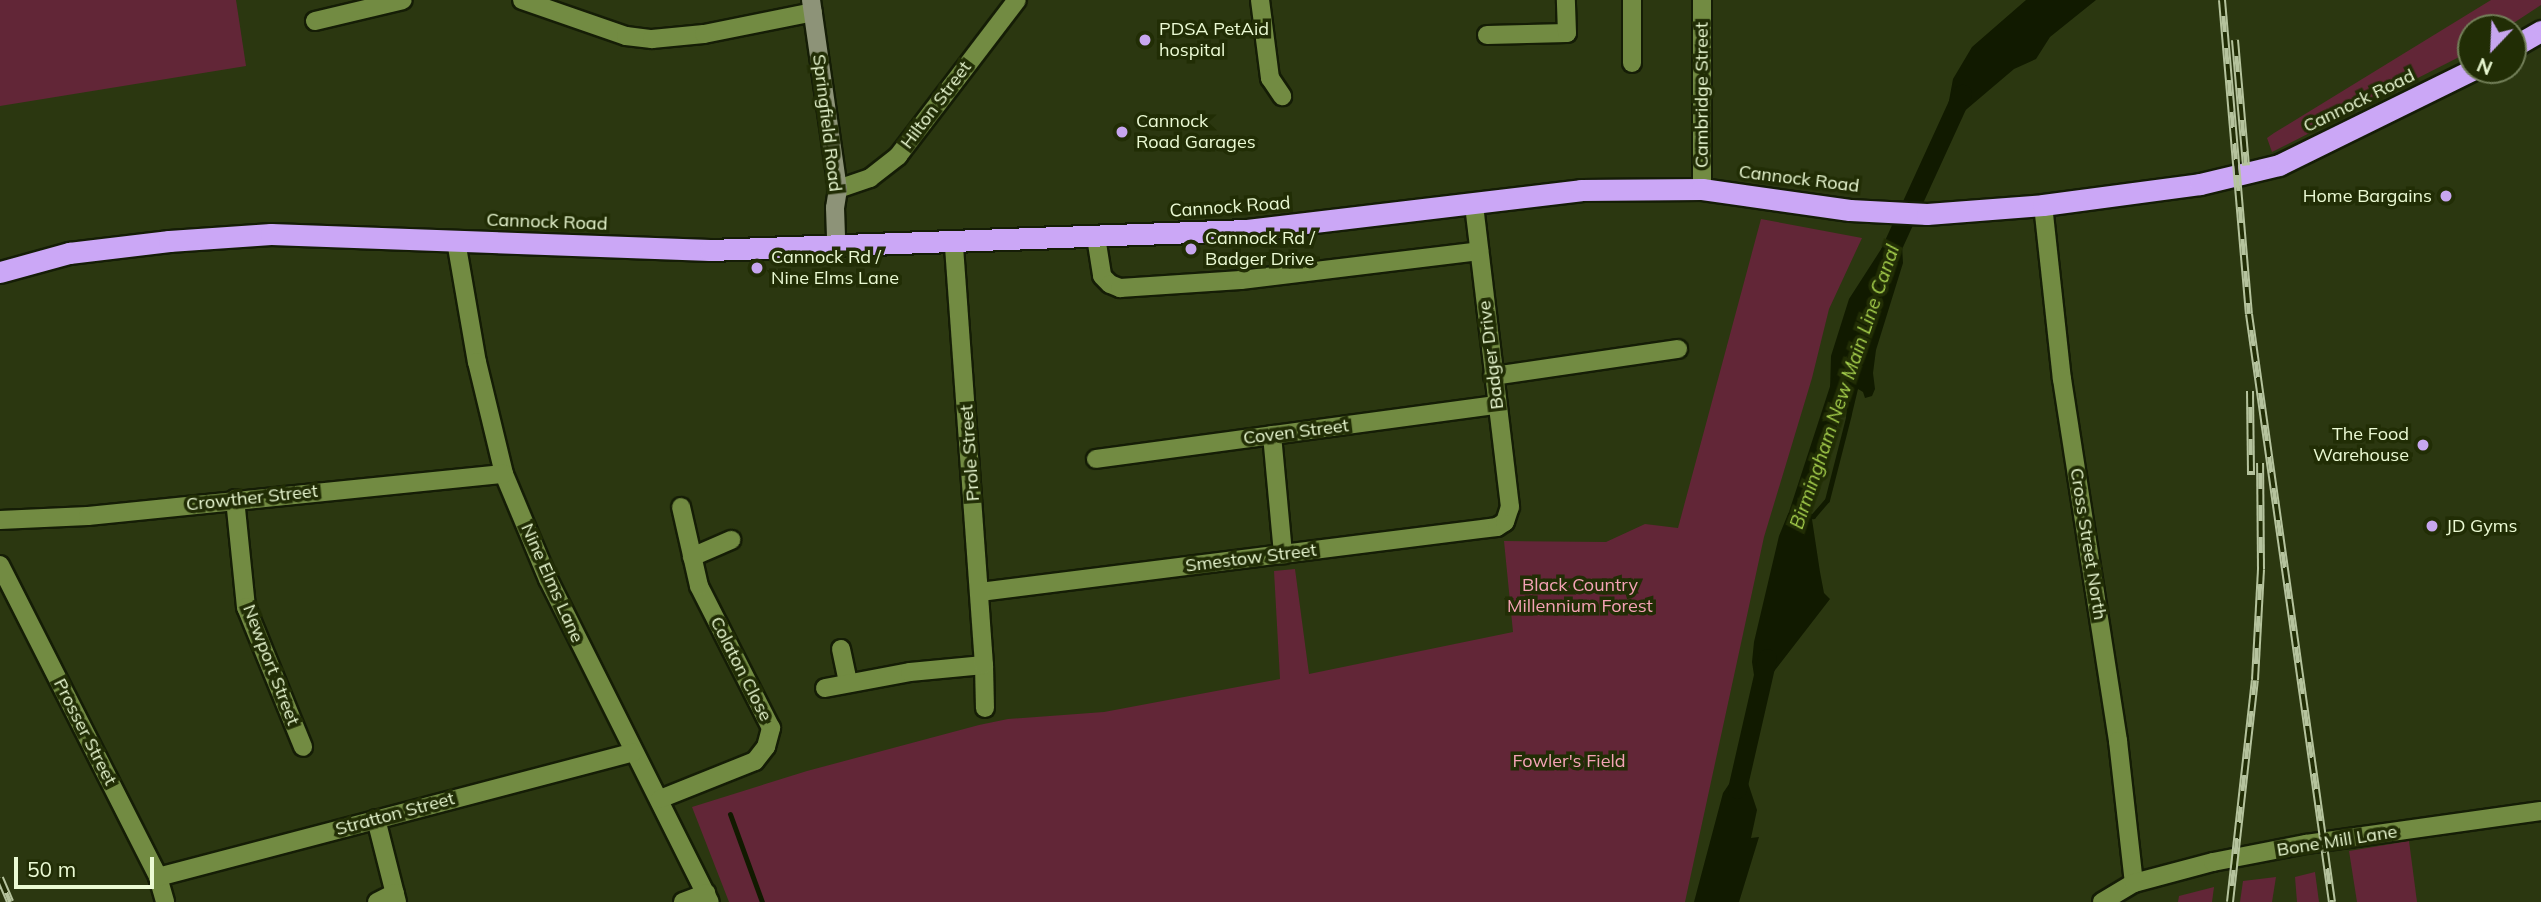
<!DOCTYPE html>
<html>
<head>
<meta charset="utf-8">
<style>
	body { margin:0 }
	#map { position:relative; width:2541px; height:902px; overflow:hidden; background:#2b3710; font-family:Mulish,sans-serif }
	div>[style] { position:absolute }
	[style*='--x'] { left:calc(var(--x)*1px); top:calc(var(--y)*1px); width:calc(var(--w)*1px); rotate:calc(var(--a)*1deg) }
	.green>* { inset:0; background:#622637 }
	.water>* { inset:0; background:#111a00 }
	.stream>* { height:5px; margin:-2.5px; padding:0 2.5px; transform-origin:2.5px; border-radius:2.5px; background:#111a00 }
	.canal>* { height:19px; margin:-9.5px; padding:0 9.5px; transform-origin:9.5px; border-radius:9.5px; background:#111a00 }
	.roads { filter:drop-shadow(2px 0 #151d06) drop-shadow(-2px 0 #151d06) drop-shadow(0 2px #151d06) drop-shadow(0 -2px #151d06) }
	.street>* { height:18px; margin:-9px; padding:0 9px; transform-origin:9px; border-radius:9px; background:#728b42 }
	.secondary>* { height:18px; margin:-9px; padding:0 9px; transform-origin:9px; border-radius:9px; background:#8d9378 }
	.highway>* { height:21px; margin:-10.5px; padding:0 10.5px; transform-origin:10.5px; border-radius:10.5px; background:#cba7f6 }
	.rail>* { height:8px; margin-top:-4px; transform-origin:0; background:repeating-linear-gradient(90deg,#212d05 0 16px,#b5c39d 0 32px); box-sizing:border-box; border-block:2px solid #b5c39d }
	.dots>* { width:19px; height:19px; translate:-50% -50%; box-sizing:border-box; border:4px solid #212d05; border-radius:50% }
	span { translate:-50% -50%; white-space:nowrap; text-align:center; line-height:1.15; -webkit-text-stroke:7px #212d05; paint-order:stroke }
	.poi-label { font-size:18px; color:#ebfad4 }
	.left { translate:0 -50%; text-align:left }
	.right { translate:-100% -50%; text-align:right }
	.street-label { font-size:18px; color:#ebfad4 }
	.park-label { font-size:18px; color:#f5a3b6 }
	.water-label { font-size:19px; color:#a6d04c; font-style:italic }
	.north { position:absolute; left:2457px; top:14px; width:70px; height:70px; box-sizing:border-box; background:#212d05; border:2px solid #727f58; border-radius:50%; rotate:203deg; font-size:19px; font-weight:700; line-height:28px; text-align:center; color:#ebfad4 }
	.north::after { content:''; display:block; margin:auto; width:24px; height:32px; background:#c7a6ef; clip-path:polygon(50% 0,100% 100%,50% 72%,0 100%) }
	.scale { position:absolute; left:14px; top:857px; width:140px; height:32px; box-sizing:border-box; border:4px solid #ebfad4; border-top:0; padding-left:9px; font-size:21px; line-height:24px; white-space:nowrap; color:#ebfad4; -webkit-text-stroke:5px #212d05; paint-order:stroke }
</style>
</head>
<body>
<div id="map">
	<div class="green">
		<div style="clip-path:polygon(0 0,236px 0,246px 66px,0 106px)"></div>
		<div style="clip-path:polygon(2491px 0,2541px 0,2541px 5px,2506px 28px,2471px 28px,2469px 52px,2272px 152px,2267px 138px,2274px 133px)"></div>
		<div style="clip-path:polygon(1761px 219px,1862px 238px,1829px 309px,1812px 378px,1764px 537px,1685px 902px,729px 902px,692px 807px,807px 771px,979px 725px,1008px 719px,1104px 712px,1280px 679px,1274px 571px,1295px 569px,1309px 674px,1513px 632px,1504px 541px,1606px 542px,1645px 524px,1678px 528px)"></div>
		<div style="clip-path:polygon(2409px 841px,2417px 902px,2357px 902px,2349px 851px)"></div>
		<div style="clip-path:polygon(2315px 872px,2319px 902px,2297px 902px,2295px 877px)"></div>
		<div style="clip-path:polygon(2276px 877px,2272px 902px,2240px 902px,2243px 881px)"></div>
		<div style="clip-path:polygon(2214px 887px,2212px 902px,2178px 902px,2179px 896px)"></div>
	</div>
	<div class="water">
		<div style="clip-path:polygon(2026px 0,2096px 0,2050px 37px,2036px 59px,2014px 69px,1961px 114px,1951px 116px,1948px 106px,1953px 79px,1972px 47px)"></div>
		<div style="clip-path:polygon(1901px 228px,1903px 263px,1876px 350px,1873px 373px,1875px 389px,1872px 396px,1865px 398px,1863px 392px,1858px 389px,1852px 414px,1846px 422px,1847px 398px,1833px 403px,1830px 391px,1831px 356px,1849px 299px,1887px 240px)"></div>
		<div style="clip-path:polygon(1804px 493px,1808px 493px,1820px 572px,1824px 593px,1830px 599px,1772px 674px,1760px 683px,1754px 675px,1752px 662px,1754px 642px,1779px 536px,1788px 514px)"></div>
		<div style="clip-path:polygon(1742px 765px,1757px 810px,1751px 838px,1759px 837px,1739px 902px,1694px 902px,1723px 793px)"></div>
	</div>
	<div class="stream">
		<div style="--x:1806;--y:517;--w:7;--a:-8"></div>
		<div style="--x:1813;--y:516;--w:21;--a:-49"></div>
		<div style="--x:1827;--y:500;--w:89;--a:-75.7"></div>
		<div style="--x:730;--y:814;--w:94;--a:70"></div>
	</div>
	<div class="canal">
		<div style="--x:1890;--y:251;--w:173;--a:-65.4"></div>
		<div style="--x:1796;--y:519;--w:145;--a:-71.9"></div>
		<div style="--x:1737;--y:789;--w:134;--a:-77.1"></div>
	</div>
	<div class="roads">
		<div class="street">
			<div style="--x:522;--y:0;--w:110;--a:19.1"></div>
			<div style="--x:626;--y:36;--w:26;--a:7"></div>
			<div style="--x:652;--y:39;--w:52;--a:-5.5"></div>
			<div style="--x:704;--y:34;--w:111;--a:-11.4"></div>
			<div style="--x:1260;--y:0;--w:79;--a:82.7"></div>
			<div style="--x:1270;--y:78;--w:22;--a:56"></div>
			<div style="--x:1632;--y:0;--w:63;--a:90"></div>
			<div style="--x:1702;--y:0;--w:189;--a:90"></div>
			<div style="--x:315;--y:21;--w:90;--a:-13.4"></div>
			<div style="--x:1487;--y:35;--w:80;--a:-1.4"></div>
			<div style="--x:1567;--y:33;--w:33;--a:-92"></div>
			<div style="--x:838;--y:189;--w:34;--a:-19"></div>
			<div style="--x:870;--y:178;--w:36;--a:-38"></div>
			<div style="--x:898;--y:156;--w:196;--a:-52.7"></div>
			<div style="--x:2043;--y:205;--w:175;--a:83.8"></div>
			<div style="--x:2062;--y:379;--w:366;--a:81.2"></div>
			<div style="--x:2118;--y:741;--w:143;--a:83.6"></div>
			<div style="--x:1096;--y:237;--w:39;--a:81"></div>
			<div style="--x:1102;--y:276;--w:11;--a:45"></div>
			<div style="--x:1110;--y:284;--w:11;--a:22"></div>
			<div style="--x:1120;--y:288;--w:121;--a:-3.8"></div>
			<div style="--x:1241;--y:280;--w:240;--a:-6.9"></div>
			<div style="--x:456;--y:241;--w:123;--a:80.2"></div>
			<div style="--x:477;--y:362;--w:115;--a:76.4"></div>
			<div style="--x:504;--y:474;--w:114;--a:67.3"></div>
			<div style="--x:548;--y:579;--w:361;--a:63.4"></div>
			<div style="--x:1493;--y:376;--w:187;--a:-8.3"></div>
			<div style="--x:1272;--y:435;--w:120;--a:84.7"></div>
			<div style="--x:1096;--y:459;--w:404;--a:-7.7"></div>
			<div style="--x:235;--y:499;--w:109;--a:84.2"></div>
			<div style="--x:246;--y:607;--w:151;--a:67.8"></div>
			<div style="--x:0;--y:520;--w:88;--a:-2.6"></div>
			<div style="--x:88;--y:516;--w:418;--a:-5.8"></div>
			<div style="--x:692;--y:557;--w:43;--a:-23.6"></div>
			<div style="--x:0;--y:565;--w:350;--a:63.1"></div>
			<div style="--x:158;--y:877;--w:26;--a:74"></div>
			<div style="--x:980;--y:592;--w:521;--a:-7.17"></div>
			<div style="--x:1497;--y:527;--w:9;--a:-32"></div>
			<div style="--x:1505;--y:522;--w:16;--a:-72"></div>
			<div style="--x:1510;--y:507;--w:306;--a:-96.8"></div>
			<div style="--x:841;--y:649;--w:34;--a:78"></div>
			<div style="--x:984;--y:665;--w:43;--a:88.7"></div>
			<div style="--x:825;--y:688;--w:86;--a:-10.7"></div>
			<div style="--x:910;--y:672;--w:74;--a:-5.4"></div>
			<div style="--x:984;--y:665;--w:424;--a:-94.1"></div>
			<div style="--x:660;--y:799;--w:102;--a:-21.8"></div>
			<div style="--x:755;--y:761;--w:18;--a:-52"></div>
			<div style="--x:766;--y:747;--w:20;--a:-75"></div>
			<div style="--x:771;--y:728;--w:159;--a:-116.9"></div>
			<div style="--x:699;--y:586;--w:81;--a:-102.8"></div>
			<div style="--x:376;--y:819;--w:86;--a:75.8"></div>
			<div style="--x:158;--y:877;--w:491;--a:-14.7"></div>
			<div style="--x:377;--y:902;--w:20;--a:-27"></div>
			<div style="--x:683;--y:902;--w:25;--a:-21"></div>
			<div style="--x:2102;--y:902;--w:37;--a:-31"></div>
			<div style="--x:2134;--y:883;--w:82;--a:-14.9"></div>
			<div style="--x:2213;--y:862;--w:95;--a:-11"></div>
			<div style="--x:2306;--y:844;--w:237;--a:-8"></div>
		</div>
		<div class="secondary">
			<div style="--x:811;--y:0;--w:191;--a:81.9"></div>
			<div style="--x:838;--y:189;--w:19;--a:99"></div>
			<div style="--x:835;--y:208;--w:38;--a:88"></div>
		</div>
		<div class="highway">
			<div style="--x:2513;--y:47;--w:32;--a:-30"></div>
			<div style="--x:0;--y:272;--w:72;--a:-15.4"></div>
			<div style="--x:69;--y:253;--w:101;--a:-6.8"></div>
			<div style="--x:169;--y:241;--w:102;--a:-3.9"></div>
			<div style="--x:271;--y:234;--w:439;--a:2.1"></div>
			<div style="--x:710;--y:250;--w:537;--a:-2.13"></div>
			<div style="--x:1247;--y:230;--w:336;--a:-6.8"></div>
			<div style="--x:1581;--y:190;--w:121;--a:-0.5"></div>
			<div style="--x:1702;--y:189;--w:149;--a:8.1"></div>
			<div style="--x:1850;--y:210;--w:77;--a:3"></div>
			<div style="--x:1927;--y:214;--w:116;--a:-4.4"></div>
			<div style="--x:2043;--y:205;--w:158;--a:-7.6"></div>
			<div style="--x:2200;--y:184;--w:81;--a:-13.5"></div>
			<div style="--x:2279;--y:165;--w:215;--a:-26.2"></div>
		</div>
	</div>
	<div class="rail">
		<div style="--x:2222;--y:0;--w:315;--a:85.1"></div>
		<div style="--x:2249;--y:314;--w:594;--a:81.97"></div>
		<div style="--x:2235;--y:40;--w:126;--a:85"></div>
		<div style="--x:2250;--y:391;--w:84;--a:89.3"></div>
		<div style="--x:0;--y:878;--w:26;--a:67"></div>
		<div style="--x:2230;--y:902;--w:223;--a:-83.6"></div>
		<div style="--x:2255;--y:680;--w:111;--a:-86.9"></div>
		<div style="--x:2261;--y:569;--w:106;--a:-90.5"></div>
	</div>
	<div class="dots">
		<div style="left:1145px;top:40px;background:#c7a6ef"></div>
		<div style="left:1122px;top:132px;background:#c7a6ef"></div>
		<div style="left:2446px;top:196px;background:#c7a6ef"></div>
		<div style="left:1191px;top:249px;background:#c7a6ef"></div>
		<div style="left:757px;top:268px;background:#c7a6ef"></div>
		<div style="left:2423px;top:445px;background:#c7a6ef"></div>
		<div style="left:2432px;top:526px;background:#c7a6ef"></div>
	</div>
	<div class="poi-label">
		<span class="left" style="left:1159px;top:40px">PDSA PetAid<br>hospital</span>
		<span class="left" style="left:1136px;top:132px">Cannock<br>Road Garages</span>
		<span class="right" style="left:2432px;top:196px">Home Bargains</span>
		<span class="left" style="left:1205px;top:249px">Cannock Rd /<br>Badger Drive</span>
		<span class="left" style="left:771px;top:268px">Cannock Rd /<br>Nine Elms Lane</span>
		<span class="right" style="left:2409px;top:445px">The Food<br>Warehouse</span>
		<span class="left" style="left:2446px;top:526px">JD Gyms</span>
	</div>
	<div class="street-label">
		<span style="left:1702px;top:95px;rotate:-90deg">Cambridge Street</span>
		<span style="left:2359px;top:101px;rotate:-26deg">Cannock Road</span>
		<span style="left:936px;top:105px;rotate:-53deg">Hilton Street</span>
		<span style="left:827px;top:123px;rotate:83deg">Springfield Road</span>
		<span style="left:1799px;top:179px;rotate:7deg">Cannock Road</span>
		<span style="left:1230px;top:207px;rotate:-4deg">Cannock Road</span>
		<span style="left:547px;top:222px;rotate:2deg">Cannock Road</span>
		<span style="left:1491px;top:355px;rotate:-97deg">Badger Drive</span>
		<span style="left:1296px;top:432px;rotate:-7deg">Coven Street</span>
		<span style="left:970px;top:453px;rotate:-94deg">Prole Street</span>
		<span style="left:252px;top:498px;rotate:-6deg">Crowther Street</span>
		<span style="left:2088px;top:544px;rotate:81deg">Cross Street North</span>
		<span style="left:1251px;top:558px;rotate:-7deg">Smestow Street</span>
		<span style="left:552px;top:583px;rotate:66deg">Nine Elms Lane</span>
		<span style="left:271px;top:665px;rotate:69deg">Newport Street</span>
		<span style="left:741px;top:669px;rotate:63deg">Colaton Close</span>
		<span style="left:85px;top:732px;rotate:63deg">Prosser Street</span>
		<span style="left:395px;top:814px;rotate:-15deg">Stratton Street</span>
		<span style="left:2337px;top:841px;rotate:-9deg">Bone Mill Lane</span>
	</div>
	<div class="park-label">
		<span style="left:1580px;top:596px">Black Country<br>Millennium Forest</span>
		<span style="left:1569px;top:761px">Fowler's Field</span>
	</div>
	<div class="water-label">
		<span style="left:1845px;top:387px;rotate:-71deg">Birmingham New Main Line Canal</span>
	</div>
	<div class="north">N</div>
	<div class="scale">50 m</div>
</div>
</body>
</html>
